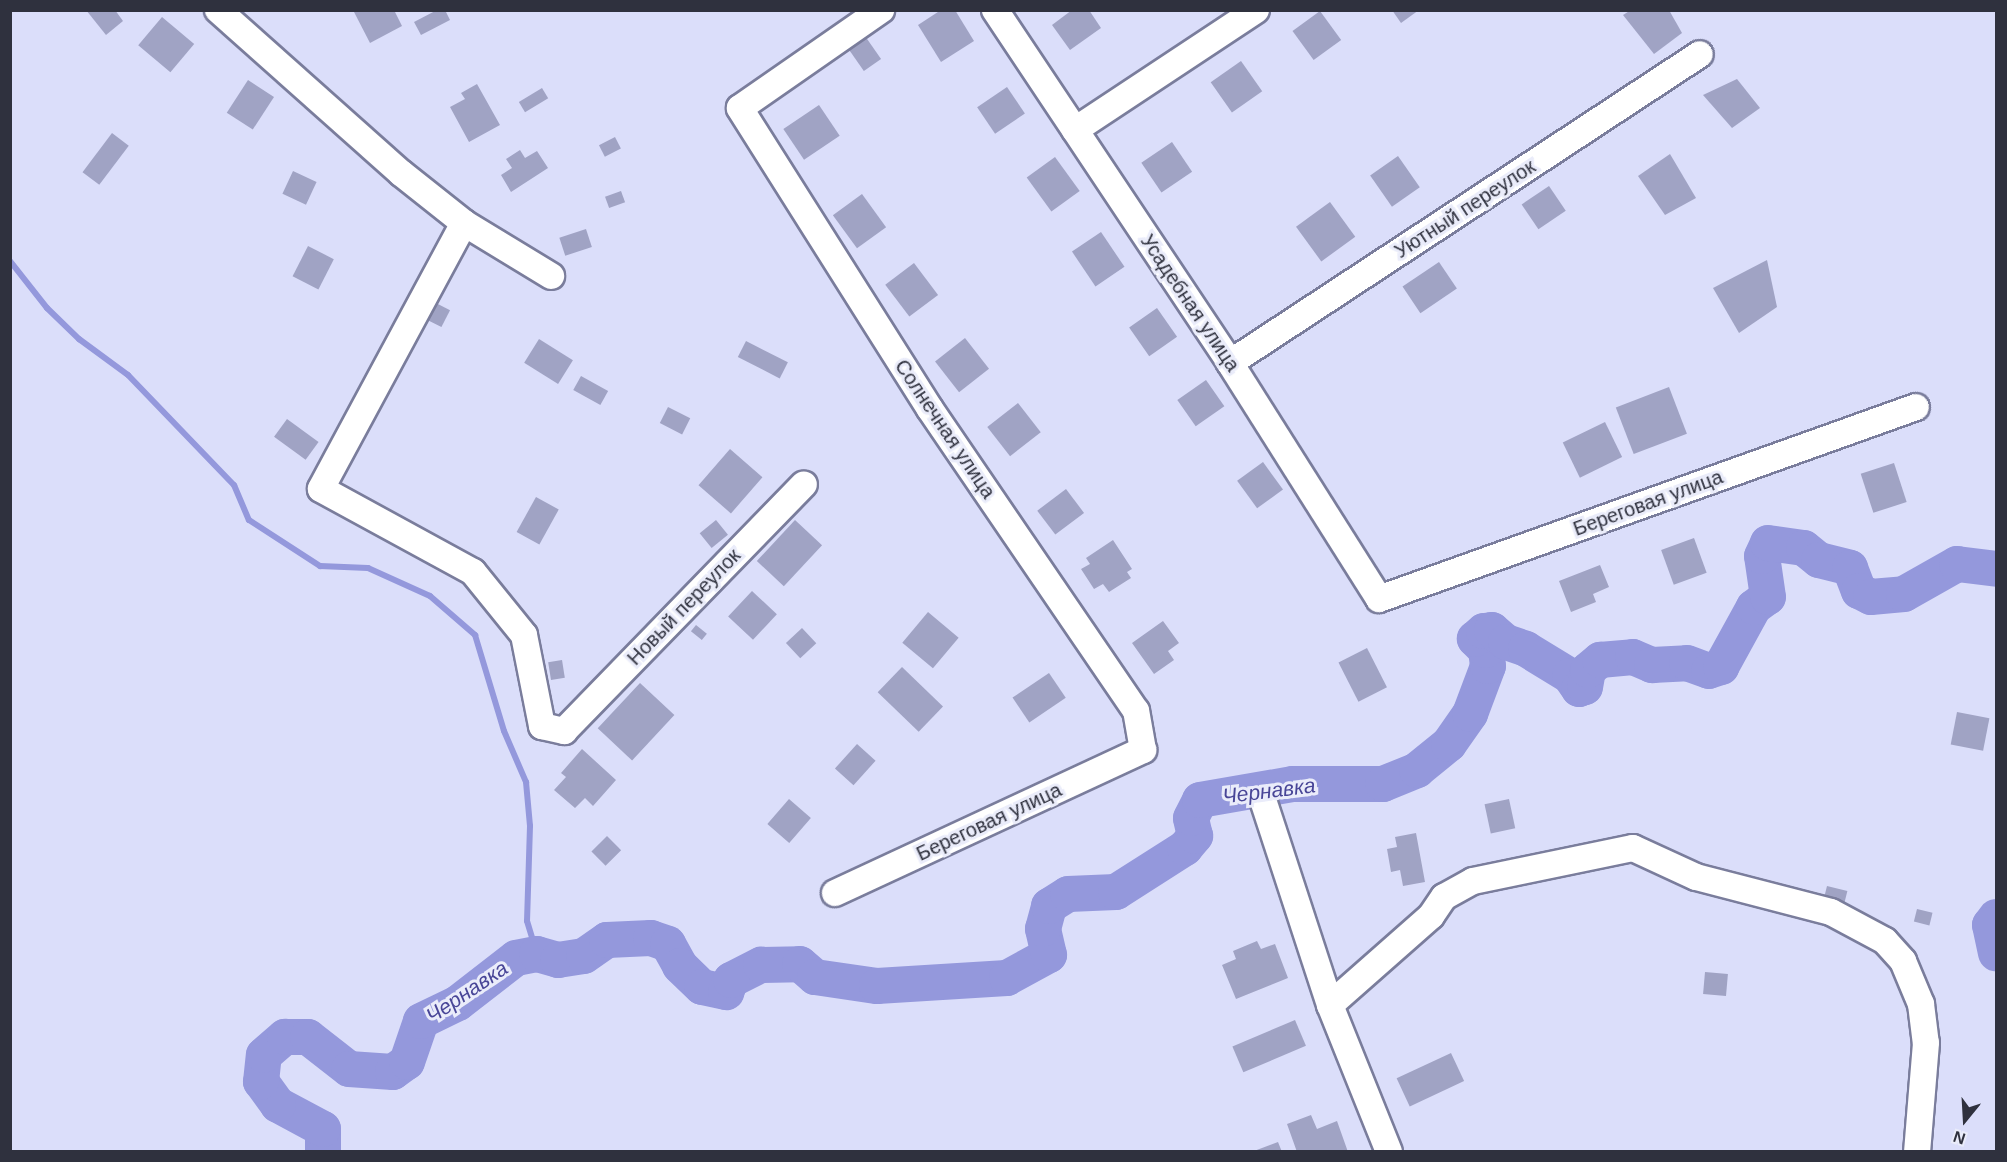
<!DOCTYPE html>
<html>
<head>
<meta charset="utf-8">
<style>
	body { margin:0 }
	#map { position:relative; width:2007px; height:1162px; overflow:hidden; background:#dbdefa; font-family:Helvetica,sans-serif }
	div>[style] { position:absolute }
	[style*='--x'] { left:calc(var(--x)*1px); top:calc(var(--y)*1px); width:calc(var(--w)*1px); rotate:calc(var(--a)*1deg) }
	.water>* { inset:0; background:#9498dc }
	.round { border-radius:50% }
	.stream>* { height:6px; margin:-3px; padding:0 3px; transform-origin:3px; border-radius:3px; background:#9498dc }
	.river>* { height:36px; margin:-18px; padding:0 18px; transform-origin:18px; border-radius:18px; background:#9498dc }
	.building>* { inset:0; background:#a0a3c4; transform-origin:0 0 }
	.roads { filter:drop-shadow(2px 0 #7a7d9c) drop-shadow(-2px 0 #7a7d9c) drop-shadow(0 2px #7a7d9c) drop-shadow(0 -2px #7a7d9c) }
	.minor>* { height:26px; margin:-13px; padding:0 13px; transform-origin:13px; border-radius:13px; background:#fff }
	span { translate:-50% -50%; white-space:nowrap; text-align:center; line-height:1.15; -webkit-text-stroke:6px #eaecfa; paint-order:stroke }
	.street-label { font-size:20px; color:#2f313e }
	.water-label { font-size:21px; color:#484597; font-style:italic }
	.frame { position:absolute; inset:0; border:12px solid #2f313e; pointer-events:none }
	.north { position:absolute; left:1935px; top:1090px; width:60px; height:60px; -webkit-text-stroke:4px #eaecfa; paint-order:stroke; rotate:198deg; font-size:16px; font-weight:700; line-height:24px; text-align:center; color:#2f313e }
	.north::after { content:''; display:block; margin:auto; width:21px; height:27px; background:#2f313e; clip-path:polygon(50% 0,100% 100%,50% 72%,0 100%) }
</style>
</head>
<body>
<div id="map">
	<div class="water">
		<div style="clip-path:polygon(1093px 876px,1110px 893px,1098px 904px,1085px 906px,1072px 889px,1074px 883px)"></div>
		<div class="round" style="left:940px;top:969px;width:26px;height:26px"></div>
	</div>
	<div class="stream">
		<div style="--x:10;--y:261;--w:60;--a:51.8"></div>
		<div style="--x:47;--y:308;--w:45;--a:44.1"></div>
		<div style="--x:79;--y:339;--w:61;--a:36.3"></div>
		<div style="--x:128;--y:375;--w:153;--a:46.1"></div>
		<div style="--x:234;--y:485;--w:38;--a:67"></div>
		<div style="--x:249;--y:520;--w:85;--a:32.9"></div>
		<div style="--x:320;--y:566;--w:48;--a:2.4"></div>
		<div style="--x:368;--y:568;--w:68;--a:24.3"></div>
		<div style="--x:430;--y:596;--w:60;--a:40.9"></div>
		<div style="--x:475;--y:635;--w:100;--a:73.2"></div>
		<div style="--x:504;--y:731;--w:56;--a:66.7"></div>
		<div style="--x:526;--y:782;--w:44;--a:84.8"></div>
		<div style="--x:530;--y:826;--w:95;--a:91.8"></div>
		<div style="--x:527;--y:921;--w:34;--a:73"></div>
	</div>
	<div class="river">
		<div style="--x:1996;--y:917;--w:10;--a:127"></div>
		<div style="--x:1990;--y:925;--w:29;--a:78"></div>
		<div style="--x:323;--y:1152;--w:23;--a:-90"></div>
		<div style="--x:323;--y:1129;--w:51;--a:-151.9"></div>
		<div style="--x:278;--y:1105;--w:29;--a:-126"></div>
		<div style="--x:261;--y:1082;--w:27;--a:-84"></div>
		<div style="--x:264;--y:1055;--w:28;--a:-41"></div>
		<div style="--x:285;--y:1037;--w:23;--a:0"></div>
		<div style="--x:308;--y:1037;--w:52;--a:38"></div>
		<div style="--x:349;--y:1069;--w:44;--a:3.9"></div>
		<div style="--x:393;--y:1072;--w:17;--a:-36"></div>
		<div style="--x:407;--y:1062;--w:43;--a:-71.1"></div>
		<div style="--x:421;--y:1021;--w:41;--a:-25.9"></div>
		<div style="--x:458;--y:1003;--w:73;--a:-37.8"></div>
		<div style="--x:516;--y:958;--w:21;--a:-11"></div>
		<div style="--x:537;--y:954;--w:22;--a:16"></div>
		<div style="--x:558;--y:960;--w:26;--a:-9"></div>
		<div style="--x:584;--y:956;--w:28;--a:-35"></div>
		<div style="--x:607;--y:940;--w:44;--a:-2.6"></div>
		<div style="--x:651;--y:938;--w:18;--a:19"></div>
		<div style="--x:668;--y:944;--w:25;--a:61"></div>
		<div style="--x:680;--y:966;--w:30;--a:44"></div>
		<div style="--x:702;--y:987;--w:25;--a:12"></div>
		<div style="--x:726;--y:992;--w:13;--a:-67"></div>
		<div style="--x:731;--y:980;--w:34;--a:-27"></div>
		<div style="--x:761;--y:965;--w:39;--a:-1"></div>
		<div style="--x:800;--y:964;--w:20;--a:41"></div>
		<div style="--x:815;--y:977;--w:63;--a:8.3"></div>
		<div style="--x:877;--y:986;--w:130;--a:-3.5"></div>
		<div style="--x:1007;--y:978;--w:48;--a:-28.7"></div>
		<div style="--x:1049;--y:955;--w:27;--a:-103"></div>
		<div style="--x:1043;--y:929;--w:24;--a:-75"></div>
		<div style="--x:1049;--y:906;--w:22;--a:-32"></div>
		<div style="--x:1068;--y:894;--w:48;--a:-2.4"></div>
		<div style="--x:1116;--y:892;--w:82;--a:-32.5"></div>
		<div style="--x:1185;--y:848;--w:16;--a:-50"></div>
		<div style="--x:1195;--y:836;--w:18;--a:-103"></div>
		<div style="--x:1191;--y:818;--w:20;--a:-63"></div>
		<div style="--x:1200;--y:800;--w:94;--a:-9.8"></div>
		<div style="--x:1293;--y:784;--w:90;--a:0"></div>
		<div style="--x:1383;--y:784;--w:37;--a:-22"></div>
		<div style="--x:1417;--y:770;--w:41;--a:-39.1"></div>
		<div style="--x:1449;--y:744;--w:37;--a:-55"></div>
		<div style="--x:1470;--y:714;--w:51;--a:-69.4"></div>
		<div style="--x:1488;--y:666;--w:16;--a:-97"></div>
		<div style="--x:1486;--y:650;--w:16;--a:-135"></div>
		<div style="--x:1475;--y:639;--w:12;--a:-42"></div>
		<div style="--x:1484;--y:631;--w:8;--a:-7"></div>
		<div style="--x:1492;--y:630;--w:18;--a:41"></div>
		<div style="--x:1506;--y:642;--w:21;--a:19"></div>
		<div style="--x:1526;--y:649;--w:52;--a:31.5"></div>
		<div style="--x:1570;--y:676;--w:16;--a:55"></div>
		<div style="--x:1579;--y:689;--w:6;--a:-18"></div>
		<div style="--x:1585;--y:687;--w:17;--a:-80"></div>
		<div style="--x:1588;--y:670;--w:16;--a:-40"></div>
		<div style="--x:1600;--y:660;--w:33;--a:-5"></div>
		<div style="--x:1633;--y:657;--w:21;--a:23"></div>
		<div style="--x:1652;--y:665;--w:35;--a:-3"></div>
		<div style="--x:1687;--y:663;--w:23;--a:20"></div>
		<div style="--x:1709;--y:671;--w:13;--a:-18"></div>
		<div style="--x:1721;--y:667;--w:68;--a:-61.2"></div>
		<div style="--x:1754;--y:607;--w:17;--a:-36"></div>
		<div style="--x:1768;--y:597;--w:41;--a:-98.3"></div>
		<div style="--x:1762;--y:556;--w:14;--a:-65"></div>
		<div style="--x:1768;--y:543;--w:36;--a:8"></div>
		<div style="--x:1804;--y:548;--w:19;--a:39"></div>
		<div style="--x:1819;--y:560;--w:32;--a:14"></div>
		<div style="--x:1850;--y:568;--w:25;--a:69"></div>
		<div style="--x:1859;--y:591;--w:13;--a:27"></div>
		<div style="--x:1871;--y:597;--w:33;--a:-5"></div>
		<div style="--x:1904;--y:594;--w:61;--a:-29.5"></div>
		<div style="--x:1957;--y:564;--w:39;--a:7"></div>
	</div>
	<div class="building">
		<div style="clip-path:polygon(86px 10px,115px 10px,123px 21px,106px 35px)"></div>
		<div style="clip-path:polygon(353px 10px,394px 10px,402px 26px,370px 43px)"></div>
		<div style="clip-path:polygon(437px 10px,445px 10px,450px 20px,421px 35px,414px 22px)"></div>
		<div style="clip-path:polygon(941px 10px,955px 10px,974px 41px,941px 62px,918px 25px)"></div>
		<div style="clip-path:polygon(1072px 10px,1089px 10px,1101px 28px,1070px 50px,1052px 25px)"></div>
		<div style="clip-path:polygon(1392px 10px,1419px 10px,1401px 23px)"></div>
		<div style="clip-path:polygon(1631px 10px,1669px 10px,1682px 33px,1654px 54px,1623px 15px)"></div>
		<div style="left:1320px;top:11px;width:36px;height:34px;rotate:54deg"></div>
		<div style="left:162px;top:17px;width:42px;height:37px;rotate:40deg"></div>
		<div style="left:865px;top:36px;width:28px;height:21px;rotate:55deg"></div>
		<div style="left:1241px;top:61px;width:37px;height:37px;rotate:55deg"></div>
		<div style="clip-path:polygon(1737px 79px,1760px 108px,1732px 128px,1703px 95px)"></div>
		<div style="left:248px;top:80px;width:31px;height:39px;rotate:33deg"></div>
		<div style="clip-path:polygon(477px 84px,500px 125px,469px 142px,450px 107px,465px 99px,461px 93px)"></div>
		<div style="left:1007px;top:87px;width:32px;height:36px;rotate:56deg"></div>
		<div style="left:542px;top:88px;width:12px;height:27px;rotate:59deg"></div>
		<div style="left:819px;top:105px;width:37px;height:43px;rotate:56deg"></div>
		<div style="left:112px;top:133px;width:21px;height:49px;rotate:37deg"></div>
		<div style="left:615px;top:137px;width:13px;height:18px;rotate:63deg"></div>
		<div style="left:1172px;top:142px;width:36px;height:37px;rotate:56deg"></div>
		<div style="clip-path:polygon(520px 150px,525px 158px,537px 151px,548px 168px,511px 192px,501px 175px,512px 168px,506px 159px)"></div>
		<div style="clip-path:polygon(1670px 154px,1696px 198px,1665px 215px,1638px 176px)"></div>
		<div style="left:1398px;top:156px;width:38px;height:34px;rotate:55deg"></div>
		<div style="left:1055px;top:157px;width:42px;height:35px;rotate:54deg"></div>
		<div style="left:293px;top:171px;width:26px;height:25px;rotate:25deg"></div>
		<div style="left:1549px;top:186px;width:30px;height:33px;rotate:56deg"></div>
		<div style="left:621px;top:191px;width:12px;height:17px;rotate:70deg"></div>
		<div style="left:862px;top:194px;width:41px;height:36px;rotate:54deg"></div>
		<div style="left:1330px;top:202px;width:43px;height:42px;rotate:54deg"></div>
		<div style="left:586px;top:229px;width:19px;height:28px;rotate:72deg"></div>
		<div style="left:1101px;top:232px;width:42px;height:35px;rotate:56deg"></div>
		<div style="left:308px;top:246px;width:29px;height:34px;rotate:27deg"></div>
		<div style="clip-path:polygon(1767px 260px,1777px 307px,1739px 333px,1713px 288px)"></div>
		<div style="left:1439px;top:262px;width:32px;height:44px;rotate:56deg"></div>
		<div style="left:914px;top:263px;width:40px;height:36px;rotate:53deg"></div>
		<div style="left:434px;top:302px;width:18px;height:19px;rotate:27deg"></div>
		<div style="left:1157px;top:308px;width:35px;height:34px;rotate:55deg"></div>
		<div style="left:965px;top:338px;width:39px;height:38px;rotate:52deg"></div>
		<div style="left:539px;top:339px;width:40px;height:28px;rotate:32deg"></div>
		<div style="left:746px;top:341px;width:47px;height:18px;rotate:27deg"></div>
		<div style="left:581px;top:376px;width:31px;height:16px;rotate:29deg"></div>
		<div style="left:1206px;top:380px;width:32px;height:35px;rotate:55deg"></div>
		<div style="left:1669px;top:387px;width:50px;height:57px;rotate:69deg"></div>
		<div style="left:1018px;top:403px;width:37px;height:39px;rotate:52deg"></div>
		<div style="left:668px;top:407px;width:25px;height:18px;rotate:27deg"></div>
		<div style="left:287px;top:419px;width:39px;height:22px;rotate:36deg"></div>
		<div style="left:1605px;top:422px;width:39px;height:47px;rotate:64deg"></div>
		<div style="left:730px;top:449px;width:43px;height:48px;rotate:41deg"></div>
		<div style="left:1263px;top:462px;width:34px;height:32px;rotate:54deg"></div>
		<div style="left:1894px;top:463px;width:41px;height:35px;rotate:72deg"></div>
		<div style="left:1066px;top:489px;width:30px;height:36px;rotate:53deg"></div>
		<div style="left:536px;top:497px;width:26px;height:40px;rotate:29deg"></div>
		<div style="left:716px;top:520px;width:19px;height:21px;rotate:51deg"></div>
		<div style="left:795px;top:520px;width:37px;height:56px;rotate:43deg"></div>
		<div style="left:1694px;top:538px;width:37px;height:35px;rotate:70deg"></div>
		<div style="clip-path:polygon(1113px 540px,1132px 569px,1127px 572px,1131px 578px,1109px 592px,1103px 584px,1094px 589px,1081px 569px,1090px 564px,1086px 558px)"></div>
		<div style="clip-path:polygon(1600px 565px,1609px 587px,1593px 594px,1596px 602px,1571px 612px,1559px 581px)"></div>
		<div style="left:752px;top:591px;width:34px;height:35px;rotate:43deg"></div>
		<div style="left:928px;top:612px;width:40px;height:40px;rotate:40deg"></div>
		<div style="clip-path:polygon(1163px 621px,1179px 643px,1168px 651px,1174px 660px,1154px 674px,1132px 643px)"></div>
		<div style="left:696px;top:625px;width:14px;height:8px;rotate:39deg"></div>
		<div style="left:802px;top:628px;width:21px;height:22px;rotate:47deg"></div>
		<div style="left:1367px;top:648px;width:44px;height:32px;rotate:63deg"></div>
		<div style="left:562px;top:660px;width:18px;height:14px;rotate:81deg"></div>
		<div style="left:902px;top:667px;width:57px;height:35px;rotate:44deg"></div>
		<div style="left:1049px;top:673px;width:30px;height:44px;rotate:56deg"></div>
		<div style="left:640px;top:683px;width:47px;height:62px;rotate:43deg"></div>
		<div style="left:1957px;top:712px;width:33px;height:33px;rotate:11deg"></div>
		<div style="left:857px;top:744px;width:25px;height:33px;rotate:42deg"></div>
		<div style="clip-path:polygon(582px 749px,616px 780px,593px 806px,585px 798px,575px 808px,554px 790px,566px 777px,561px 773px)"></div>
		<div style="left:789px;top:799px;width:29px;height:33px;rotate:41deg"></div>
		<div style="left:1509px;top:799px;width:30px;height:25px;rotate:78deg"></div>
		<div style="clip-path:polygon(1416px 833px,1425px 882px,1403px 886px,1400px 870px,1391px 872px,1387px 849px,1397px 847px,1395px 837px)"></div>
		<div style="left:607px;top:836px;width:20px;height:22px;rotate:45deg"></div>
		<div style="left:1827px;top:886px;width:21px;height:18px;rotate:14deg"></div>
		<div style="left:1917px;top:909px;width:16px;height:13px;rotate:14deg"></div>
		<div style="clip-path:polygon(1257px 941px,1261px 949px,1275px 944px,1288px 978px,1236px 999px,1222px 965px,1236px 959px,1233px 951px)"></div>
		<div style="left:1705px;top:972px;width:23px;height:22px;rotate:5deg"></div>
		<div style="left:1295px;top:1020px;width:28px;height:68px;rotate:67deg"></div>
		<div style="left:1451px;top:1053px;width:31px;height:60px;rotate:65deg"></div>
		<div style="clip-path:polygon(1311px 1115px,1317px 1129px,1337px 1121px,1348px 1152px,1297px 1152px,1287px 1124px)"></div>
		<div style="clip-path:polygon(1278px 1142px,1282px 1152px,1254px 1152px,1254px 1151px)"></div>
	</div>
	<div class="roads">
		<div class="minor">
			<div style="--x:218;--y:10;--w:245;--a:41.7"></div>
			<div style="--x:401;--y:173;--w:80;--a:38.4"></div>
			<div style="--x:464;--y:223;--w:102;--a:31.3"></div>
			<div style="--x:995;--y:10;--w:424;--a:56.3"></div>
			<div style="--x:1230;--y:363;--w:279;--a:57.7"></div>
			<div style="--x:1379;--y:599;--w:570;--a:-19.67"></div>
			<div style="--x:1075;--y:130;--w:217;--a:-33.5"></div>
			<div style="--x:464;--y:223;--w:302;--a:118.3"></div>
			<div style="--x:321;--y:489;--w:173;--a:28.6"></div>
			<div style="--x:473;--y:572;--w:81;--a:51"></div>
			<div style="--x:524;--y:635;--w:93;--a:78.8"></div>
			<div style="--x:542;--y:726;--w:23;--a:13"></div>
			<div style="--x:564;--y:731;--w:344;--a:-45.8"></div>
			<div style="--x:1230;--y:363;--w:562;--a:-33.32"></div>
			<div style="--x:1264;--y:803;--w:213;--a:71.9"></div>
			<div style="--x:1330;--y:1005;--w:158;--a:68.1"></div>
			<div style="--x:835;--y:893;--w:340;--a:-24.9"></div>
			<div style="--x:1143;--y:750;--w:40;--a:-100"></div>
			<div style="--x:1136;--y:711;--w:366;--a:-124.3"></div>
			<div style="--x:930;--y:409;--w:356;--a:-122.3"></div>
			<div style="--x:740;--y:108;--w:172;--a:-34.8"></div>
			<div style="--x:1330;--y:1005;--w:135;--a:-41.4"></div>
			<div style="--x:1431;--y:916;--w:23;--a:-56"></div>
			<div style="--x:1444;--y:897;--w:33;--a:-29"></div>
			<div style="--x:1473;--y:881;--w:163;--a:-11.7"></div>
			<div style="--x:1633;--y:848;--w:69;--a:24.7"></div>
			<div style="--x:1696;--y:877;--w:139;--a:14.5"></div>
			<div style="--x:1831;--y:912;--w:61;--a:28.2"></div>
			<div style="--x:1885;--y:941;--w:27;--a:48"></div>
			<div style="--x:1903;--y:961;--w:47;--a:67.3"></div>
			<div style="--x:1921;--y:1004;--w:39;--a:83"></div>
			<div style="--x:1926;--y:1043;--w:109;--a:94.7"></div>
		</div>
	</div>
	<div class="street-label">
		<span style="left:1465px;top:209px;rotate:-33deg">Уютный переулок</span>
		<span style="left:1190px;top:303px;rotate:56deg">Усадебная улица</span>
		<span style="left:945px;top:429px;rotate:56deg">Солнечная улица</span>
		<span style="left:1648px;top:503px;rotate:-20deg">Береговая улица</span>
		<span style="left:684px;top:607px;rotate:-46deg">Новый переулок</span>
		<span style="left:989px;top:822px;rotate:-25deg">Береговая улица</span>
	</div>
	<div class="water-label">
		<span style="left:1269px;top:791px;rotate:-7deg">Чернавка</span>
		<span style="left:467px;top:992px;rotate:-34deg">Чернавка</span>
	</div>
	<div class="frame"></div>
	<div class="north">N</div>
</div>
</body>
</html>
